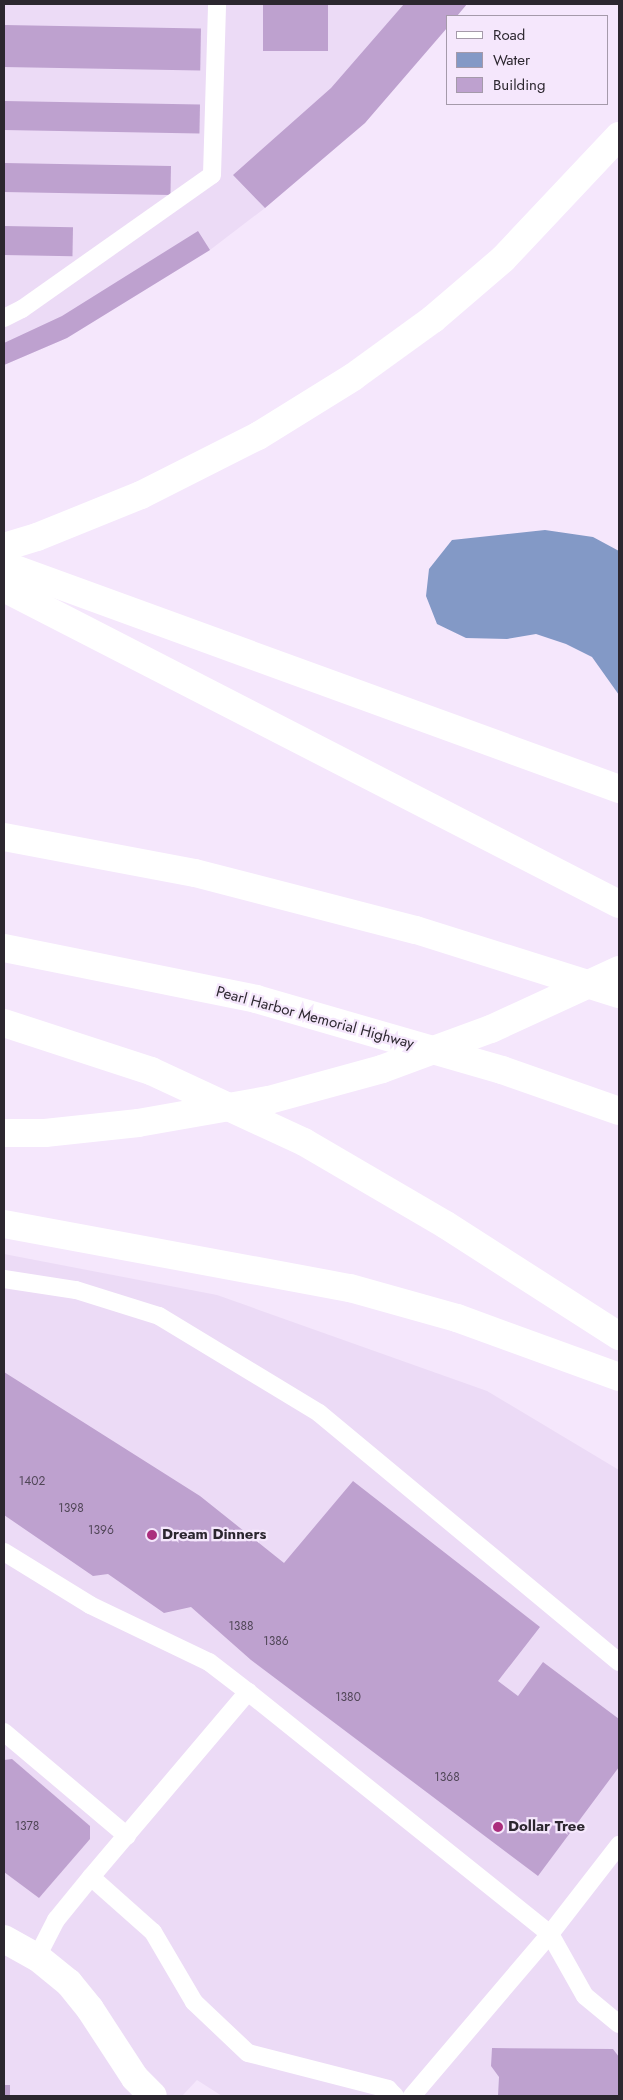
<!DOCTYPE html>
<html>
<head>
<meta charset="utf-8">
<style>
	body { margin:0 }
	#map { position:relative; width:623px; height:2100px; overflow:hidden; background:#f5e7fc; font-family:Jost,sans-serif }
	div>[style] { position:absolute }
	[style*='--x'] { left:calc(var(--x)*1px); top:calc(var(--y)*1px); width:calc(var(--w)*1px); rotate:calc(var(--a)*1deg) }
	.built>* { inset:0; background:#ecdbf6 }
	.water>* { inset:0; background:#8399c6 }
	.building>* { inset:0; background:#bea1cf; transform-origin:0 0 }
	.lane>* { height:18px; margin:-9px; padding:0 9px; transform-origin:9px; border-radius:9px; background:#fff }
	.street>* { height:28px; margin:-14px; padding:0 14px; transform-origin:14px; border-radius:14px; background:#fff }
	.primary>* { height:28px; margin:-14px; padding:0 14px; transform-origin:14px; border-radius:14px; background:#fff }
	.highway>* { height:28px; margin:-14px; padding:0 14px; transform-origin:14px; border-radius:14px; background:#fff }
	.dots>* { width:14px; height:14px; translate:-50% -50%; box-sizing:border-box; border:2px solid #f5e7fc; border-radius:50% }
	span { translate:-50% -50%; white-space:nowrap; text-align:center; line-height:1.15; -webkit-text-stroke:4.5px #f5e7fc; paint-order:stroke }
	.number-label { font-size:12px; color:#504657 }
	.number-label span { -webkit-text-stroke-width:0 }
	.street-label { font-size:15px; color:#2c272f }
	.poi-label { font-size:15px; color:#2c272f; font-weight:700 }
	.left { translate:0 -50%; text-align:left }
	.frame { position:absolute; inset:0; border:5px solid #2c272f; pointer-events:none }
	.legend { position:absolute; left:446px; top:15px; width:162px; height:90px; box-sizing:border-box; background:#f5e7fc; border:1px solid #a59aaa; margin:0; padding:6px 9px; list-style:none; font-size:15px; color:#2c272f }
	.legend li { display:flex; align-items:center; gap:10px; height:25px }
	.legend b { width:25px; border:1px solid #a59aaa }
</style>
</head>
<body>
<div id="map">
	<div class="built">
		<div style="clip-path:polygon(4px 4px,467px 4px,457px 16px,447px 16px,365px 123px,265px 208px,210px 250px,67px 338px,4px 365px)"></div>
		<div style="clip-path:polygon(4px 1254px,217px 1295px,487px 1391px,619px 1470px,619px 2096px,222px 2096px,197px 2080px,182px 2096px,4px 2096px)"></div>
	</div>
	<div class="water">
		<div style="clip-path:polygon(545px 530px,593px 537px,619px 551px,619px 695px,592px 657px,566px 644px,536px 634px,507px 639px,466px 638px,437px 624px,426px 596px,429px 569px,452px 540px)"></div>
	</div>
	<div class="building">
		<div style="left:263px;top:4px;width:65px;height:47px"></div>
		<div style="clip-path:polygon(404px 4px,467px 4px,457px 16px,447px 16px,447px 28px,365px 123px,265px 208px,233px 175px,331px 88px)"></div>
		<div style="left:4px;top:25px;width:197px;height:42px;rotate:1deg"></div>
		<div style="left:4px;top:101px;width:196px;height:29px;rotate:1deg"></div>
		<div style="left:4px;top:163px;width:167px;height:29px;rotate:1deg"></div>
		<div style="left:4px;top:226px;width:69px;height:29px;rotate:1deg"></div>
		<div style="clip-path:polygon(198px 231px,210px 250px,67px 338px,4px 365px,4px 343px,62px 316px)"></div>
		<div style="clip-path:polygon(4px 1372px,200px 1496px,284px 1563px,353px 1481px,540px 1627px,498px 1681px,518px 1696px,543px 1662px,619px 1719px,619px 1767px,538px 1876px,251px 1660px,191px 1607px,164px 1613px,108px 1574px,93px 1576px,4px 1515px)"></div>
		<div style="clip-path:polygon(12px 1759px,90px 1826px,90px 1839px,39px 1898px,4px 1872px,4px 1760px)"></div>
		<div style="clip-path:polygon(492px 2048px,613px 2049px,619px 2057px,619px 2096px,498px 2096px,499px 2077px,491px 2066px)"></div>
		<div style="left:4px;top:2085px;width:6px;height:11px"></div>
	</div>
	<div class="lane">
		<div style="--x:4;--y:318;--w:20;--a:-27"></div>
		<div style="--x:22;--y:309;--w:232;--a:-35.2"></div>
		<div style="--x:212;--y:175;--w:171;--a:-88.3"></div>
		<div style="--x:4;--y:1279;--w:73;--a:8.7"></div>
		<div style="--x:76;--y:1290;--w:87;--a:17.4"></div>
		<div style="--x:159;--y:1316;--w:187;--a:31.2"></div>
		<div style="--x:319;--y:1413;--w:390;--a:39.7"></div>
		<div style="--x:4;--y:1552;--w:101;--a:31.6"></div>
		<div style="--x:90;--y:1605;--w:132;--a:25.6"></div>
		<div style="--x:209;--y:1662;--w:49;--a:37.6"></div>
		<div style="--x:248;--y:1692;--w:387;--a:38.7"></div>
		<div style="--x:550;--y:1934;--w:71;--a:60.6"></div>
		<div style="--x:585;--y:1996;--w:44;--a:39.5"></div>
		<div style="--x:4;--y:1732;--w:161;--a:40.2"></div>
		<div style="--x:91;--y:1877;--w:243;--a:-49.7"></div>
		<div style="--x:37;--y:1957;--w:42;--a:-62.8"></div>
		<div style="--x:56;--y:1920;--w:55;--a:-50.9"></div>
		<div style="--x:91;--y:1877;--w:83;--a:41.6"></div>
		<div style="--x:153;--y:1932;--w:81;--a:59.6"></div>
		<div style="--x:194;--y:2002;--w:74;--a:43.4"></div>
		<div style="--x:248;--y:2053;--w:145;--a:14.4"></div>
		<div style="--x:388;--y:2089;--w:10;--a:45"></div>
		<div style="--x:412;--y:2096;--w:213;--a:-49.6"></div>
		<div style="--x:550;--y:1934;--w:113;--a:-52.2"></div>
	</div>
	<div class="street">
		<div style="--x:4;--y:1939;--w:38;--a:29"></div>
		<div style="--x:37;--y:1957;--w:41;--a:39.1"></div>
		<div style="--x:69;--y:1983;--w:33;--a:51"></div>
		<div style="--x:90;--y:2009;--w:82;--a:56.9"></div>
		<div style="--x:135;--y:2078;--w:25;--a:45"></div>
	</div>
	<div class="primary">
		<div style="--x:4;--y:565;--w:655;--a:20.01"></div>
		<div style="--x:4;--y:1224;--w:352;--a:10.5"></div>
		<div style="--x:350;--y:1288;--w:111;--a:15.7"></div>
		<div style="--x:457;--y:1318;--w:172;--a:20"></div>
	</div>
	<div class="highway">
		<div style="--x:4;--y:547;--w:34;--a:-17"></div>
		<div style="--x:37;--y:537;--w:112;--a:-22"></div>
		<div style="--x:141;--y:495;--w:131;--a:-26.8"></div>
		<div style="--x:258;--y:436;--w:112;--a:-31.8"></div>
		<div style="--x:353;--y:377;--w:99;--a:-35.9"></div>
		<div style="--x:433;--y:319;--w:92;--a:-40.6"></div>
		<div style="--x:503;--y:259;--w:169;--a:-46.7"></div>
		<div style="--x:4;--y:588;--w:691;--a:27.2"></div>
		<div style="--x:4;--y:837;--w:194;--a:10.7"></div>
		<div style="--x:195;--y:873;--w:228;--a:14.5"></div>
		<div style="--x:416;--y:930;--w:213;--a:17.5"></div>
		<div style="--x:4;--y:948;--w:257;--a:11.4"></div>
		<div style="--x:256;--y:999;--w:256;--a:16.1"></div>
		<div style="--x:502;--y:1070;--w:124;--a:19.3"></div>
		<div style="--x:4;--y:1023;--w:155;--a:18.1"></div>
		<div style="--x:151;--y:1071;--w:169;--a:24.9"></div>
		<div style="--x:304;--y:1142;--w:164;--a:30.3"></div>
		<div style="--x:446;--y:1225;--w:206;--a:32.7"></div>
		<div style="--x:4;--y:1133;--w:41;--a:0"></div>
		<div style="--x:45;--y:1133;--w:94;--a:-6.1"></div>
		<div style="--x:138;--y:1123;--w:133;--a:-10"></div>
		<div style="--x:269;--y:1100;--w:117;--a:-15.3"></div>
		<div style="--x:382;--y:1069;--w:116;--a:-20.2"></div>
		<div style="--x:491;--y:1029;--w:141;--a:-24.7"></div>
	</div>
	<div class="dots">
		<div style="left:152px;top:1535px;background:#ab2d7d"></div>
		<div style="left:498px;top:1827px;background:#ab2d7d"></div>
	</div>
	<div class="number-label">
		<span style="left:32px;top:1482px">1402</span>
		<span style="left:71px;top:1509px">1398</span>
		<span style="left:101px;top:1531px">1396</span>
		<span style="left:241px;top:1627px">1388</span>
		<span style="left:276px;top:1642px">1386</span>
		<span style="left:348px;top:1698px">1380</span>
		<span style="left:447px;top:1778px">1368</span>
		<span style="left:27px;top:1827px">1378</span>
	</div>
	<div class="street-label">
		<span style="left:315px;top:1018px;rotate:15deg">Pearl Harbor Memorial Highway</span>
	</div>
	<div class="poi-label">
		<span class="left" style="left:162px;top:1535px">Dream Dinners</span>
		<span class="left" style="left:508px;top:1827px">Dollar Tree</span>
	</div>
	<div class="frame"></div>
	<ul class="legend">
	<li><b style="height:6px;background:#fff"></b>Road</li>
	<li><b style="height:14px;background:#8399c6"></b>Water</li>
	<li><b style="height:14px;background:#bea1cf"></b>Building</li>
	</ul>
</div>
</body>
</html>
